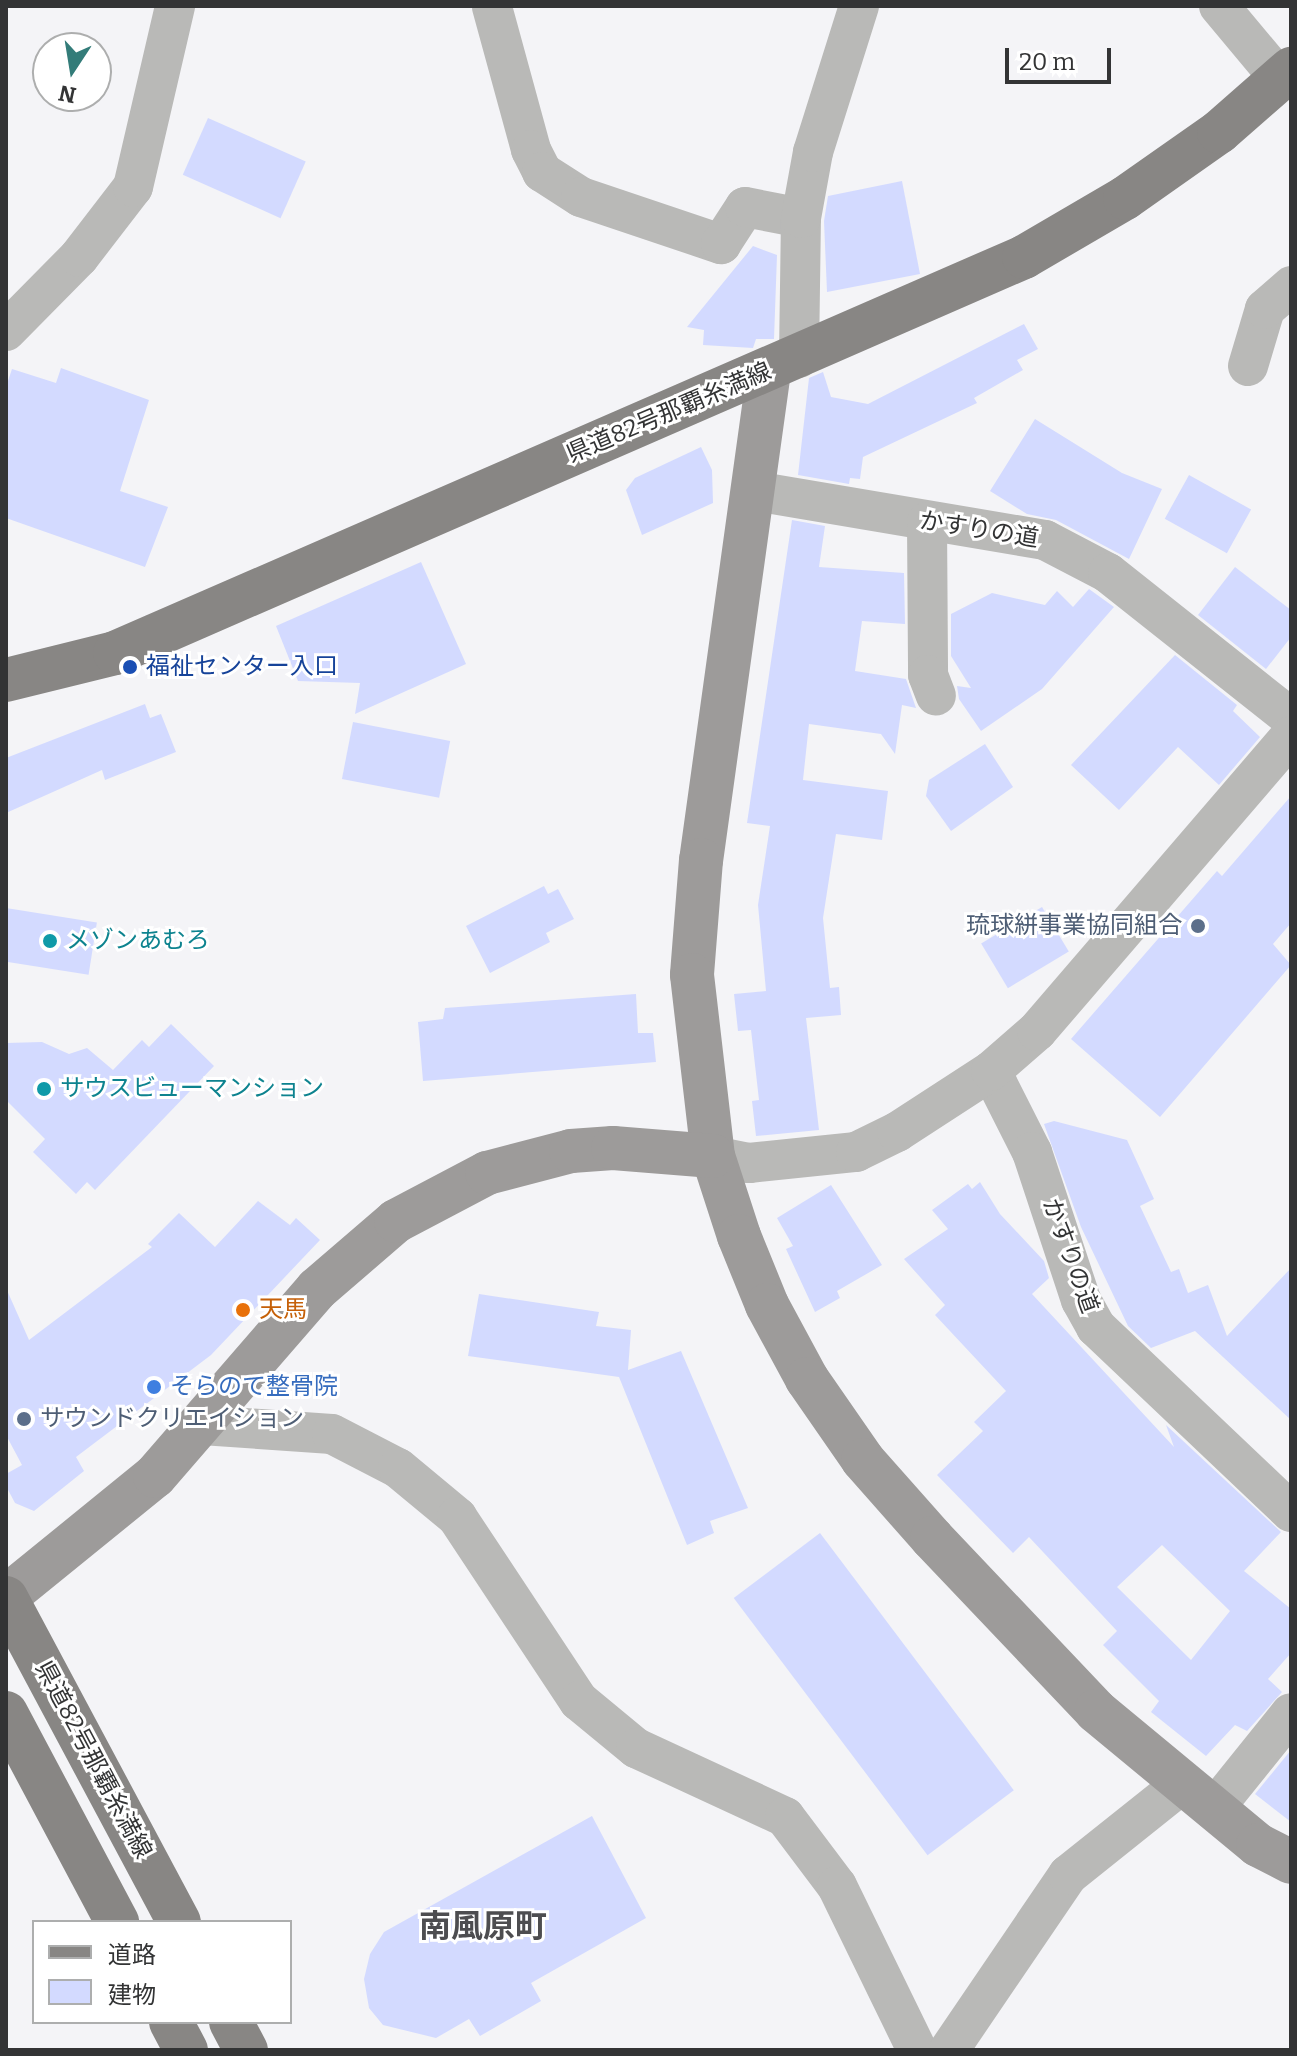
<!DOCTYPE html>
<html>
<head>
<meta charset="utf-8">
<style>
	body { margin:0 }
	#map { position:relative; width:1297px; height:2056px; overflow:hidden; background:#f4f4f7; font-family:Bitter,"Noto Sans JP",serif }
	div>[style] { position:absolute }
	[style*='--x'] { left:calc(var(--x)*1px); top:calc(var(--y)*1px); width:calc(var(--w)*1px); rotate:calc(var(--a)*1deg) }
	.building>* { inset:0; background:#d3daff; transform-origin:0 0 }
	.street>* { height:40px; margin:-20px; padding:0 20px; transform-origin:20px; border-radius:20px; background:#b9b9b7 }
	.secondary>* { height:44px; margin:-22px; padding:0 22px; transform-origin:22px; border-radius:22px; background:#9d9b9a }
	.primary>* { height:44px; margin:-22px; padding:0 22px; transform-origin:22px; border-radius:22px; background:#888684 }
	.dots>* { width:22px; height:22px; translate:-50% -50%; box-sizing:border-box; border:4px solid #fff; border-radius:50% }
	span { translate:-50% -50%; white-space:nowrap; text-align:center; line-height:1.15; -webkit-text-stroke:6px #fff; paint-order:stroke }
	.street-label { font-size:24px; color:#333435 }
	.transit-label { font-size:24px; color:#164399 }
	.left { translate:0 -50%; text-align:left }
	.service-label { font-size:24px; color:#4e5e75 }
	.right { translate:-100% -50%; text-align:right }
	.culture-label { font-size:24px; color:#0d838f }
	.food-label { font-size:24px; color:#c56008 }
	.shop-label { font-size:24px; color:#366cbe }
	.district-label { font-size:32px; color:#4d4d50; font-weight:700 }
	.frame { position:absolute; inset:0; border:8px solid #333435; pointer-events:none }
	.legend { position:absolute; left:32px; top:1920px; width:260px; height:104px; box-sizing:border-box; background:#fff; border:2px solid #adaeae; margin:0; padding:10px 14px; list-style:none; font-size:24px; color:#333435 }
	.legend li { display:flex; align-items:center; gap:16px; height:40px }
	.legend b { width:40px; border:2px solid #adaeae }
	.north { position:absolute; left:32px; top:32px; width:80px; height:80px; box-sizing:border-box; background:#fff; border:2px solid #adaeae; border-radius:50%; rotate:192deg; font-size:22px; font-weight:700; line-height:32px; text-align:center; color:#333435 }
	.north::after { content:''; display:block; margin:auto; width:28px; height:36px; background:#337c79; clip-path:polygon(50% 0,100% 100%,50% 72%,0 100%) }
	.scale { position:absolute; left:1005px; top:48px; width:106px; height:36px; box-sizing:border-box; border:4px solid #333435; border-top:0; padding-left:10px; font-size:24px; line-height:28px; white-space:nowrap; color:#333435; -webkit-text-stroke:6px #fff; paint-order:stroke }
</style>
</head>
<body>
<div id="map">
	<div class="building">
		<div style="left:208px;top:118px;width:107px;height:62px;rotate:24deg"></div>
		<div style="clip-path:polygon(902px 181px,920px 274px,827px 292px,824px 221px,828px 196px)"></div>
		<div style="clip-path:polygon(753px 246px,777px 255px,774px 339px,756px 339px,753px 348px,703px 345px,704px 330px,687px 327px)"></div>
		<div style="clip-path:polygon(1024px 324px,1038px 349px,1017px 360px,1023px 370px,974px 398px,977px 403px,863px 457px,860px 479px,850px 478px,849px 484px,798px 475px,809px 378px,823px 372px,831px 397px,868px 404px)"></div>
		<div style="clip-path:polygon(61px 368px,149px 400px,120px 491px,168px 507px,145px 567px,6px 518px,6px 387px,12px 369px,56px 383px)"></div>
		<div style="clip-path:polygon(1035px 419px,1122px 473px,1162px 489px,1129px 559px,1056px 520px,1027px 514px,990px 491px)"></div>
		<div style="clip-path:polygon(701px 447px,712px 470px,713px 503px,642px 535px,626px 490px,635px 478px)"></div>
		<div style="left:1189px;top:475px;width:71px;height:50px;rotate:29deg"></div>
		<div style="clip-path:polygon(792px 520px,825px 526px,819px 567px,904px 573px,905px 624px,862px 621px,855px 671px,906px 679px,916px 708px,902px 705px,895px 754px,881px 734px,809px 724px,803px 780px,888px 791px,882px 840px,836px 834px,823px 918px,830px 988px,839px 987px,841px 1015px,806px 1018px,819px 1130px,756px 1136px,752px 1101px,759px 1100px,751px 1030px,738px 1031px,734px 994px,766px 991px,758px 905px,770px 826px,747px 823px)"></div>
		<div style="clip-path:polygon(421px 562px,466px 664px,355px 714px,360px 683px,298px 681px,276px 626px)"></div>
		<div style="clip-path:polygon(1235px 567px,1291px 610px,1291px 637px,1266px 669px,1198px 615px)"></div>
		<div style="clip-path:polygon(1089px 589px,1114px 607px,1042px 689px,981px 731px,959px 699px,957px 686px,971px 688px,951px 656px,951px 614px,992px 593px,1045px 605px,1057px 591px,1073px 607px)"></div>
		<div style="clip-path:polygon(1175px 655px,1237px 705px,1233px 711px,1260px 737px,1219px 785px,1178px 747px,1119px 810px,1071px 765px)"></div>
		<div style="clip-path:polygon(145px 704px,150px 718px,161px 714px,176px 752px,105px 780px,102px 770px,6px 813px,6px 758px)"></div>
		<div style="left:353px;top:722px;width:99px;height:58px;rotate:11deg"></div>
		<div style="clip-path:polygon(985px 744px,1013px 787px,951px 831px,926px 796px,929px 780px)"></div>
		<div style="clip-path:polygon(1291px 796px,1291px 923px,1273px 944px,1291px 965px,1160px 1117px,1071px 1039px,1217px 871px,1222px 876px)"></div>
		<div style="clip-path:polygon(544px 886px,548px 894px,558px 889px,574px 919px,546px 933px,550px 942px,490px 973px,466px 926px)"></div>
		<div style="left:1042px;top:907px;width:52px;height:71px;rotate:59deg"></div>
		<div style="left:6px;top:908px;width:92px;height:53px;rotate:9deg"></div>
		<div style="clip-path:polygon(636px 994px,638px 1033px,653px 1033px,656px 1062px,423px 1081px,418px 1022px,443px 1019px,445px 1008px)"></div>
		<div style="clip-path:polygon(171px 1024px,214px 1066px,95px 1190px,87px 1182px,76px 1194px,33px 1152px,45px 1139px,6px 1100px,6px 1043px,42px 1042px,69px 1054px,87px 1048px,113px 1070px,142px 1040px,149px 1047px)"></div>
		<div style="clip-path:polygon(1054px 1121px,1127px 1140px,1154px 1199px,1140px 1206px,1171px 1272px,1179px 1269px,1188px 1293px,1208px 1285px,1227px 1336px,1291px 1268px,1291px 1420px,1195px 1331px,1151px 1348px,1128px 1326px,1081px 1227px,1044px 1124px)"></div>
		<div style="clip-path:polygon(evenodd,980px 1182px,1000px 1214px,1044px 1261px,1049px 1278px,1032px 1294px,1174px 1447px,1166px 1425px,1281px 1532px,1244px 1571px,1291px 1609px,1291px 1653px,1268px 1679px,1282px 1692px,1247px 1731px,1235px 1725px,1206px 1756px,1151px 1712px,1159px 1701px,1103px 1645px,1117px 1631px,1029px 1537px,1013px 1553px,937px 1475px,983px 1431px,974px 1422px,1006px 1391px,935px 1315px,945px 1305px,904px 1259px,948px 1229px,932px 1210px,968px 1184px,972px 1189px,980px 1182px,1162px 1545px,1230px 1611px,1191px 1660px,1117px 1587px,1162px 1545px)"></div>
		<div style="clip-path:polygon(831px 1185px,882px 1265px,837px 1291px,840px 1298px,815px 1312px,786px 1249px,793px 1246px,777px 1218px)"></div>
		<div style="clip-path:polygon(258px 1201px,290px 1225px,296px 1218px,320px 1240px,211px 1355px,76px 1457px,84px 1471px,34px 1511px,15px 1503px,6px 1486px,6px 1474px,22px 1465px,6px 1435px,6px 1288px,29px 1340px,152px 1247px,148px 1244px,179px 1213px,215px 1247px)"></div>
		<div style="clip-path:polygon(479px 1294px,599px 1312px,596px 1326px,631px 1330px,628px 1370px,681px 1351px,748px 1508px,710px 1521px,714px 1533px,687px 1545px,619px 1377px,468px 1356px)"></div>
		<div style="left:820px;top:1533px;width:322px;height:108px;rotate:53deg"></div>
		<div style="clip-path:polygon(1291px 1750px,1291px 1822px,1255px 1794px)"></div>
		<div style="clip-path:polygon(592px 1816px,646px 1918px,531px 1983px,541px 2001px,480px 2036px,469px 2019px,436px 2038px,383px 2025px,369px 2008px,364px 1979px,370px 1954px,384px 1932px)"></div>
	</div>
	<div class="street">
		<div style="--x:1219;--y:6;--w:95;--a:50.1"></div>
		<div style="--x:492;--y:7;--w:148;--a:74.7"></div>
		<div style="--x:531;--y:150;--w:25;--a:63"></div>
		<div style="--x:542;--y:172;--w:46;--a:32.7"></div>
		<div style="--x:581;--y:197;--w:148;--a:18.6"></div>
		<div style="--x:721;--y:244;--w:44;--a:-57"></div>
		<div style="--x:745;--y:207;--w:57;--a:11.1"></div>
		<div style="--x:6;--y:331;--w:104;--a:-45.4"></div>
		<div style="--x:79;--y:257;--w:88;--a:-52.4"></div>
		<div style="--x:133;--y:187;--w:186;--a:-76.9"></div>
		<div style="--x:799;--y:358;--w:140;--a:-89.2"></div>
		<div style="--x:801;--y:218;--w:67;--a:-79.7"></div>
		<div style="--x:813;--y:152;--w:153;--a:-72.5"></div>
		<div style="--x:1248;--y:366;--w:59;--a:-73.4"></div>
		<div style="--x:1265;--y:309;--w:35;--a:-41"></div>
		<div style="--x:755;--y:491;--w:294;--a:9.6"></div>
		<div style="--x:1045;--y:540;--w:71;--a:27.6"></div>
		<div style="--x:1108;--y:573;--w:233;--a:38.4"></div>
		<div style="--x:927;--y:522;--w:153;--a:89.6"></div>
		<div style="--x:928;--y:675;--w:22;--a:69"></div>
		<div style="--x:991;--y:1071;--w:91;--a:63.2"></div>
		<div style="--x:1032;--y:1152;--w:156;--a:71.7"></div>
		<div style="--x:1081;--y:1300;--w:31;--a:61"></div>
		<div style="--x:1096;--y:1327;--w:269;--a:43.5"></div>
		<div style="--x:713;--y:1156;--w:37;--a:11"></div>
		<div style="--x:749;--y:1163;--w:108;--a:-5.9"></div>
		<div style="--x:856;--y:1152;--w:46;--a:-26"></div>
		<div style="--x:897;--y:1132;--w:112;--a:-33"></div>
		<div style="--x:991;--y:1071;--w:61;--a:-41"></div>
		<div style="--x:1037;--y:1031;--w:389;--a:-49.3"></div>
		<div style="--x:202;--y:1425;--w:130;--a:4"></div>
		<div style="--x:332;--y:1434;--w:74;--a:27.3"></div>
		<div style="--x:398;--y:1468;--w:77;--a:39.7"></div>
		<div style="--x:457;--y:1517;--w:221;--a:56.5"></div>
		<div style="--x:579;--y:1701;--w:74;--a:39.5"></div>
		<div style="--x:636;--y:1748;--w:164;--a:24.8"></div>
		<div style="--x:785;--y:1817;--w:86;--a:53"></div>
		<div style="--x:837;--y:1886;--w:182;--a:64"></div>
		<div style="--x:1213;--y:1810;--w:124;--a:-51.2"></div>
		<div style="--x:949;--y:2050;--w:212;--a:-55.8"></div>
		<div style="--x:1068;--y:1875;--w:146;--a:-38.6"></div>
	</div>
	<div class="secondary">
		<div style="--x:769;--y:371;--w:494;--a:97.9"></div>
		<div style="--x:701;--y:860;--w:115;--a:94.5"></div>
		<div style="--x:692;--y:975;--w:182;--a:83.4"></div>
		<div style="--x:713;--y:1156;--w:84;--a:72"></div>
		<div style="--x:739;--y:1236;--w:74;--a:67.9"></div>
		<div style="--x:767;--y:1305;--w:84;--a:61.6"></div>
		<div style="--x:807;--y:1379;--w:98;--a:55.3"></div>
		<div style="--x:863;--y:1460;--w:104;--a:48.5"></div>
		<div style="--x:932;--y:1538;--w:238;--a:46.5"></div>
		<div style="--x:1096;--y:1711;--w:210;--a:39.6"></div>
		<div style="--x:1258;--y:1845;--w:37;--a:27"></div>
		<div style="--x:6;--y:1597;--w:192;--a:-39.1"></div>
		<div style="--x:155;--y:1476;--w:247;--a:-49.1"></div>
		<div style="--x:317;--y:1289;--w:104;--a:-40.7"></div>
		<div style="--x:396;--y:1221;--w:103;--a:-27.8"></div>
		<div style="--x:487;--y:1173;--w:87;--a:-14.7"></div>
		<div style="--x:571;--y:1151;--w:42;--a:-4.1"></div>
		<div style="--x:613;--y:1148;--w:100;--a:4.6"></div>
	</div>
	<div class="primary">
		<div style="--x:6;--y:680;--w:112;--a:-13.9"></div>
		<div style="--x:115;--y:653;--w:992;--a:-23.54"></div>
		<div style="--x:1024;--y:257;--w:117;--a:-30.3"></div>
		<div style="--x:1125;--y:198;--w:115;--a:-35.1"></div>
		<div style="--x:1219;--y:132;--w:96;--a:-41.2"></div>
		<div style="--x:6;--y:1598;--w:367;--a:61.9"></div>
		<div style="--x:6;--y:1713;--w:237;--a:62"></div>
		<div style="--x:171;--y:2022;--w:32;--a:62"></div>
		<div style="--x:231;--y:2022;--w:32;--a:62"></div>
	</div>
	<div class="dots">
		<div style="left:130px;top:667px;background:#1a4fb4"></div>
		<div style="left:1198px;top:926px;background:#5c6f8a"></div>
		<div style="left:50px;top:941px;background:#0f9aa8"></div>
		<div style="left:44px;top:1089px;background:#0f9aa8"></div>
		<div style="left:243px;top:1310px;background:#e8710a"></div>
		<div style="left:154px;top:1387px;background:#3f7fe0"></div>
		<div style="left:24px;top:1419px;background:#5c6f8a"></div>
	</div>
	<div class="street-label">
		<span style="left:669px;top:413px;rotate:-23deg">県道82号那覇糸満線</span>
		<span style="left:979px;top:530px;rotate:9deg">かすりの道</span>
		<span style="left:1070px;top:1256px;rotate:70deg">かすりの道</span>
		<span style="left:93px;top:1760px;rotate:62deg">県道82号那覇糸満線</span>
	</div>
	<div class="transit-label">
		<span class="left" style="left:146px;top:667px">福祉センター入口</span>
	</div>
	<div class="service-label">
		<span class="right" style="left:1182px;top:926px">琉球絣事業協同組合</span>
		<span class="left" style="left:40px;top:1419px">サウンドクリエイション</span>
	</div>
	<div class="culture-label">
		<span class="left" style="left:66px;top:941px">メゾンあむろ</span>
		<span class="left" style="left:60px;top:1089px">サウスビューマンション</span>
	</div>
	<div class="food-label">
		<span class="left" style="left:259px;top:1310px">天馬</span>
	</div>
	<div class="shop-label">
		<span class="left" style="left:170px;top:1387px">そらのて整骨院</span>
	</div>
	<div class="district-label">
		<span style="left:483px;top:1926px">南風原町</span>
	</div>
	<div class="frame"></div>
	<ul class="legend">
	<li><b style="height:10px;background:#888684"></b>道路</li>
	<li><b style="height:22px;background:#d3daff"></b>建物</li>
	</ul>
	<div class="north">N</div>
	<div class="scale">20 m</div>
</div>
</body>
</html>
